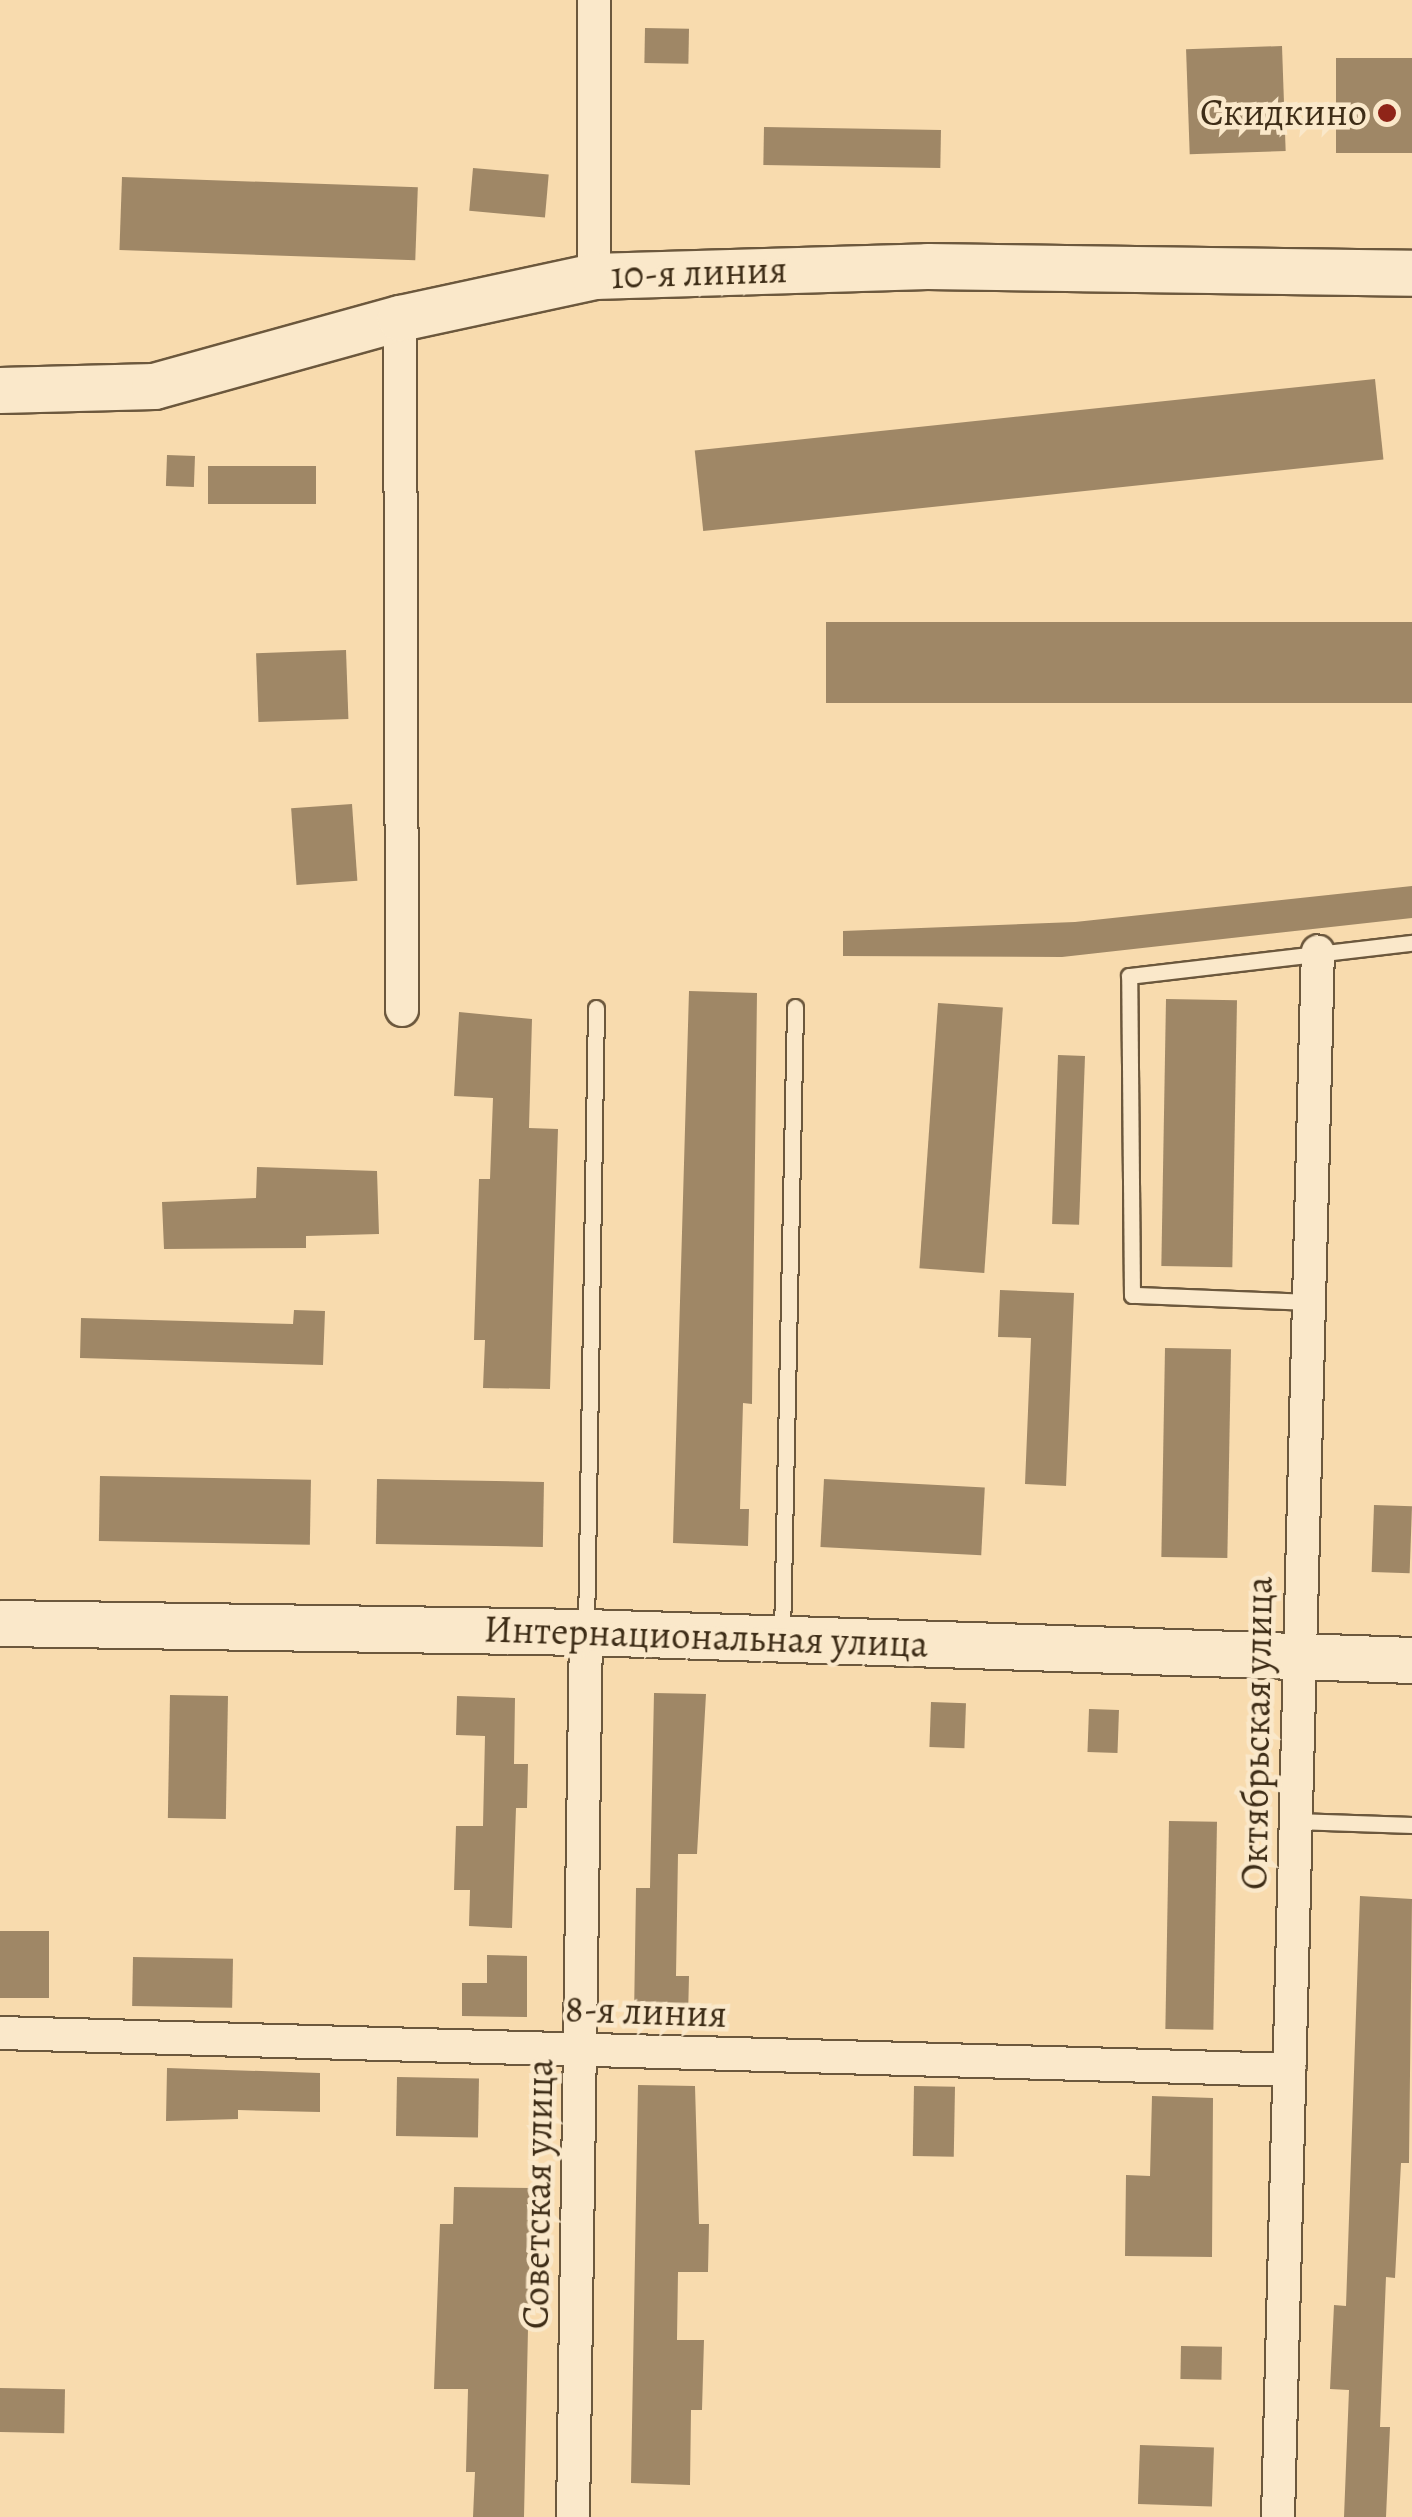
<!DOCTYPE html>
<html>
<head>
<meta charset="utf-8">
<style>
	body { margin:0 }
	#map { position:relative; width:1412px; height:2517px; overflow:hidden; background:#f8dbae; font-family:Alegreya,serif }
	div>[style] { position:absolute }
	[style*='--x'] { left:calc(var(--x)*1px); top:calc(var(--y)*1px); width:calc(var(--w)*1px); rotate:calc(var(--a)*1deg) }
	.building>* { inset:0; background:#9f8766; transform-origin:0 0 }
	.roads { filter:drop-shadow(2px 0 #6c583d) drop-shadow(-2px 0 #6c583d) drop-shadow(0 2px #6c583d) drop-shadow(0 -2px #6c583d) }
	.lane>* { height:15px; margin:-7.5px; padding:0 7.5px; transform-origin:7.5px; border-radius:7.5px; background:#fae8ca }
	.street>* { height:32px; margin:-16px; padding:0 16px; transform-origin:16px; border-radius:16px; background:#fae8ca }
	.secondary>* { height:45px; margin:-22.5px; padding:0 22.5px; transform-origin:22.5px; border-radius:22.5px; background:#fae8ca }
	.dots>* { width:28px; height:28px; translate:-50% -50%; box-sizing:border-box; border:5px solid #fae8ca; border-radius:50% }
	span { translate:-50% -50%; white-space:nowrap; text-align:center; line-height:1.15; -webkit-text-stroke:9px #fae8ca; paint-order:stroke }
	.poi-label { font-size:38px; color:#3e2d17 }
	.right { translate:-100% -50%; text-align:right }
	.street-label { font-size:38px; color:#3e2d17 }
</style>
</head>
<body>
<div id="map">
	<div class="building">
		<div style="left:645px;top:28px;width:44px;height:35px;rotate:1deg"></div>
		<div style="left:1282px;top:46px;width:105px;height:96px;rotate:88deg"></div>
		<div style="left:1336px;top:58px;width:76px;height:95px"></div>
		<div style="left:764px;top:127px;width:177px;height:38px;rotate:1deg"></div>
		<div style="left:473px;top:168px;width:76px;height:43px;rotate:5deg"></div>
		<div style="left:122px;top:177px;width:296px;height:73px;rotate:2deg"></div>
		<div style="left:1375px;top:379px;width:81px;height:684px;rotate:84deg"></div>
		<div style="left:167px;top:455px;width:28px;height:31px;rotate:2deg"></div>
		<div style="left:316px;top:466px;width:38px;height:108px;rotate:90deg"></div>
		<div style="left:1412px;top:622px;width:81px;height:586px;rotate:90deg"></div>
		<div style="left:346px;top:650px;width:69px;height:90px;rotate:88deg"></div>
		<div style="left:352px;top:804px;width:77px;height:61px;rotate:86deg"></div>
		<div style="clip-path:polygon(1412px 886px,1412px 918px,1062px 957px,843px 956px,843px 931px,1075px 922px)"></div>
		<div style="clip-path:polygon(689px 991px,757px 993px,752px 1404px,743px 1403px,740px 1509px,749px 1509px,748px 1546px,673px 1543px)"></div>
		<div style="left:1166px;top:999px;width:71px;height:267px;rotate:1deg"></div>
		<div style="left:938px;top:1003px;width:65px;height:266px;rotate:4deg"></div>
		<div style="clip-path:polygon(459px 1012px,532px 1019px,529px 1128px,558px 1129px,550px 1389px,483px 1388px,485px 1340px,474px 1340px,479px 1179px,490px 1179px,493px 1098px,454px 1096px)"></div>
		<div style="left:1058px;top:1055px;width:27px;height:169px;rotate:2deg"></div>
		<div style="clip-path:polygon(257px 1167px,377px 1171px,379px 1234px,306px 1236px,306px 1248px,164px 1249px,162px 1202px,256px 1198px)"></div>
		<div style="clip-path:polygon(1000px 1290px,1074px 1293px,1066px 1486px,1025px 1484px,1031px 1338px,998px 1337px)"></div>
		<div style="clip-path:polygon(294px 1310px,325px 1311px,323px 1365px,80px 1358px,81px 1318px,293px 1324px)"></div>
		<div style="left:1165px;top:1348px;width:66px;height:209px;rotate:1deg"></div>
		<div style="left:100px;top:1476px;width:211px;height:65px;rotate:1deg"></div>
		<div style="left:377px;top:1479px;width:167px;height:65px;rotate:1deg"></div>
		<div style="left:824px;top:1479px;width:161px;height:68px;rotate:3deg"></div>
		<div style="left:1374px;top:1505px;width:38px;height:67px;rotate:2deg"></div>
		<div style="clip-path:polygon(654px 1693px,706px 1694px,697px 1854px,678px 1854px,676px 1976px,689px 1976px,688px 2018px,634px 2017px,636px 1888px,650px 1888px)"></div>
		<div style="left:170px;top:1695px;width:58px;height:123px;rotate:1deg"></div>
		<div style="clip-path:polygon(457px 1696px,515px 1698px,514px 1764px,528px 1764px,527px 1808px,516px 1808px,512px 1928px,469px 1926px,470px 1890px,454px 1890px,456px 1826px,483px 1826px,485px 1736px,456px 1735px)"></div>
		<div style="left:931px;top:1702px;width:35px;height:45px;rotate:2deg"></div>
		<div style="left:1089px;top:1709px;width:30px;height:43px;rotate:2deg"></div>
		<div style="left:1169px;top:1821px;width:48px;height:208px;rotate:1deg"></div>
		<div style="clip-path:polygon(1360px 1896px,1412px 1899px,1409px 2163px,1401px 2163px,1395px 2278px,1386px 2277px,1380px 2427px,1390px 2427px,1386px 2517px,1344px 2517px,1349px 2390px,1330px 2389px,1334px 2305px,1346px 2306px)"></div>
		<div style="left:0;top:1931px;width:49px;height:67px"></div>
		<div style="clip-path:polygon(487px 1955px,527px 1956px,527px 2017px,462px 2016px,462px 1983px,487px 1983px)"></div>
		<div style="left:133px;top:1957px;width:100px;height:49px;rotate:1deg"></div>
		<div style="clip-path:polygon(167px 2068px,320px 2073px,320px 2112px,238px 2110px,238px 2119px,166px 2121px)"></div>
		<div style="left:397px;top:2077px;width:82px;height:59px;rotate:1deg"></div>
		<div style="clip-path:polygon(638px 2085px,695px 2086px,699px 2224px,709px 2224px,708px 2272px,678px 2272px,677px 2340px,704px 2340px,702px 2410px,691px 2410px,690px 2485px,631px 2483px)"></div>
		<div style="left:914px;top:2086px;width:41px;height:70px;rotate:1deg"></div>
		<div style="clip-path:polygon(1152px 2096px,1213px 2098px,1212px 2257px,1125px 2256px,1126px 2175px,1150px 2176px)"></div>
		<div style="clip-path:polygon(454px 2187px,531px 2188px,524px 2517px,473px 2517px,475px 2472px,466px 2472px,468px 2389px,434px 2389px,440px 2224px,453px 2224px)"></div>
		<div style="left:1181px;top:2346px;width:41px;height:33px;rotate:1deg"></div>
		<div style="left:0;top:2388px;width:65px;height:44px;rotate:1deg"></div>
		<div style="left:1140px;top:2445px;width:74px;height:59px;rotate:2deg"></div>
	</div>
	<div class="roads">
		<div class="lane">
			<div style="--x:1309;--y:1302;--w:177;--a:-177.7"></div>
			<div style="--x:1132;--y:1295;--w:319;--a:-90.5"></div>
			<div style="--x:1129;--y:976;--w:285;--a:-6.7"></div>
			<div style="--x:586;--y:1629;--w:621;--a:-89.08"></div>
			<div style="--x:782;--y:1635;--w:628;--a:-88.81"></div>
			<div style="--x:1295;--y:1821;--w:117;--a:2"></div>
		</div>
		<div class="street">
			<div style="--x:594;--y:276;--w:276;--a:-90"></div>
			<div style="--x:400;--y:318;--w:692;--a:89.83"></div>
			<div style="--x:0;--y:2033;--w:1290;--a:1.64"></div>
			<div style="--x:573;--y:2517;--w:885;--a:-89.16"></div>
			<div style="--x:1278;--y:2517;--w:1566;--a:-88.54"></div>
		</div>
		<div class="secondary">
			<div style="--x:0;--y:390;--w:154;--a:-1.5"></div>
			<div style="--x:154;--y:386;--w:255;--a:-15.5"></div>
			<div style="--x:400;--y:318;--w:198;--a:-12.2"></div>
			<div style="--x:594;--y:276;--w:333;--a:-1.7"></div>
			<div style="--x:927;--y:266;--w:485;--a:0.8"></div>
			<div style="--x:0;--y:1623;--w:586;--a:0.88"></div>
			<div style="--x:586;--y:1632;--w:826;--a:1.94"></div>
		</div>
	</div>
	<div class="dots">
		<div style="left:1387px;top:113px;background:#8f2418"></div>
	</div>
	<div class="poi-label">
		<span class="right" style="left:1367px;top:113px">Скидкино</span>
	</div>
	<div class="street-label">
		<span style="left:699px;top:273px;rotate:-2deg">10-я линия</span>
		<span style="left:706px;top:1637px;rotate:2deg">Интернациональная улица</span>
		<span style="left:1257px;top:1733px;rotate:-89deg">Октябрьская улица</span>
		<span style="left:646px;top:2012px;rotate:2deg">8-я линия</span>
		<span style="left:538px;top:2194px;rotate:-89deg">Советская улица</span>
	</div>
</div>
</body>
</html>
